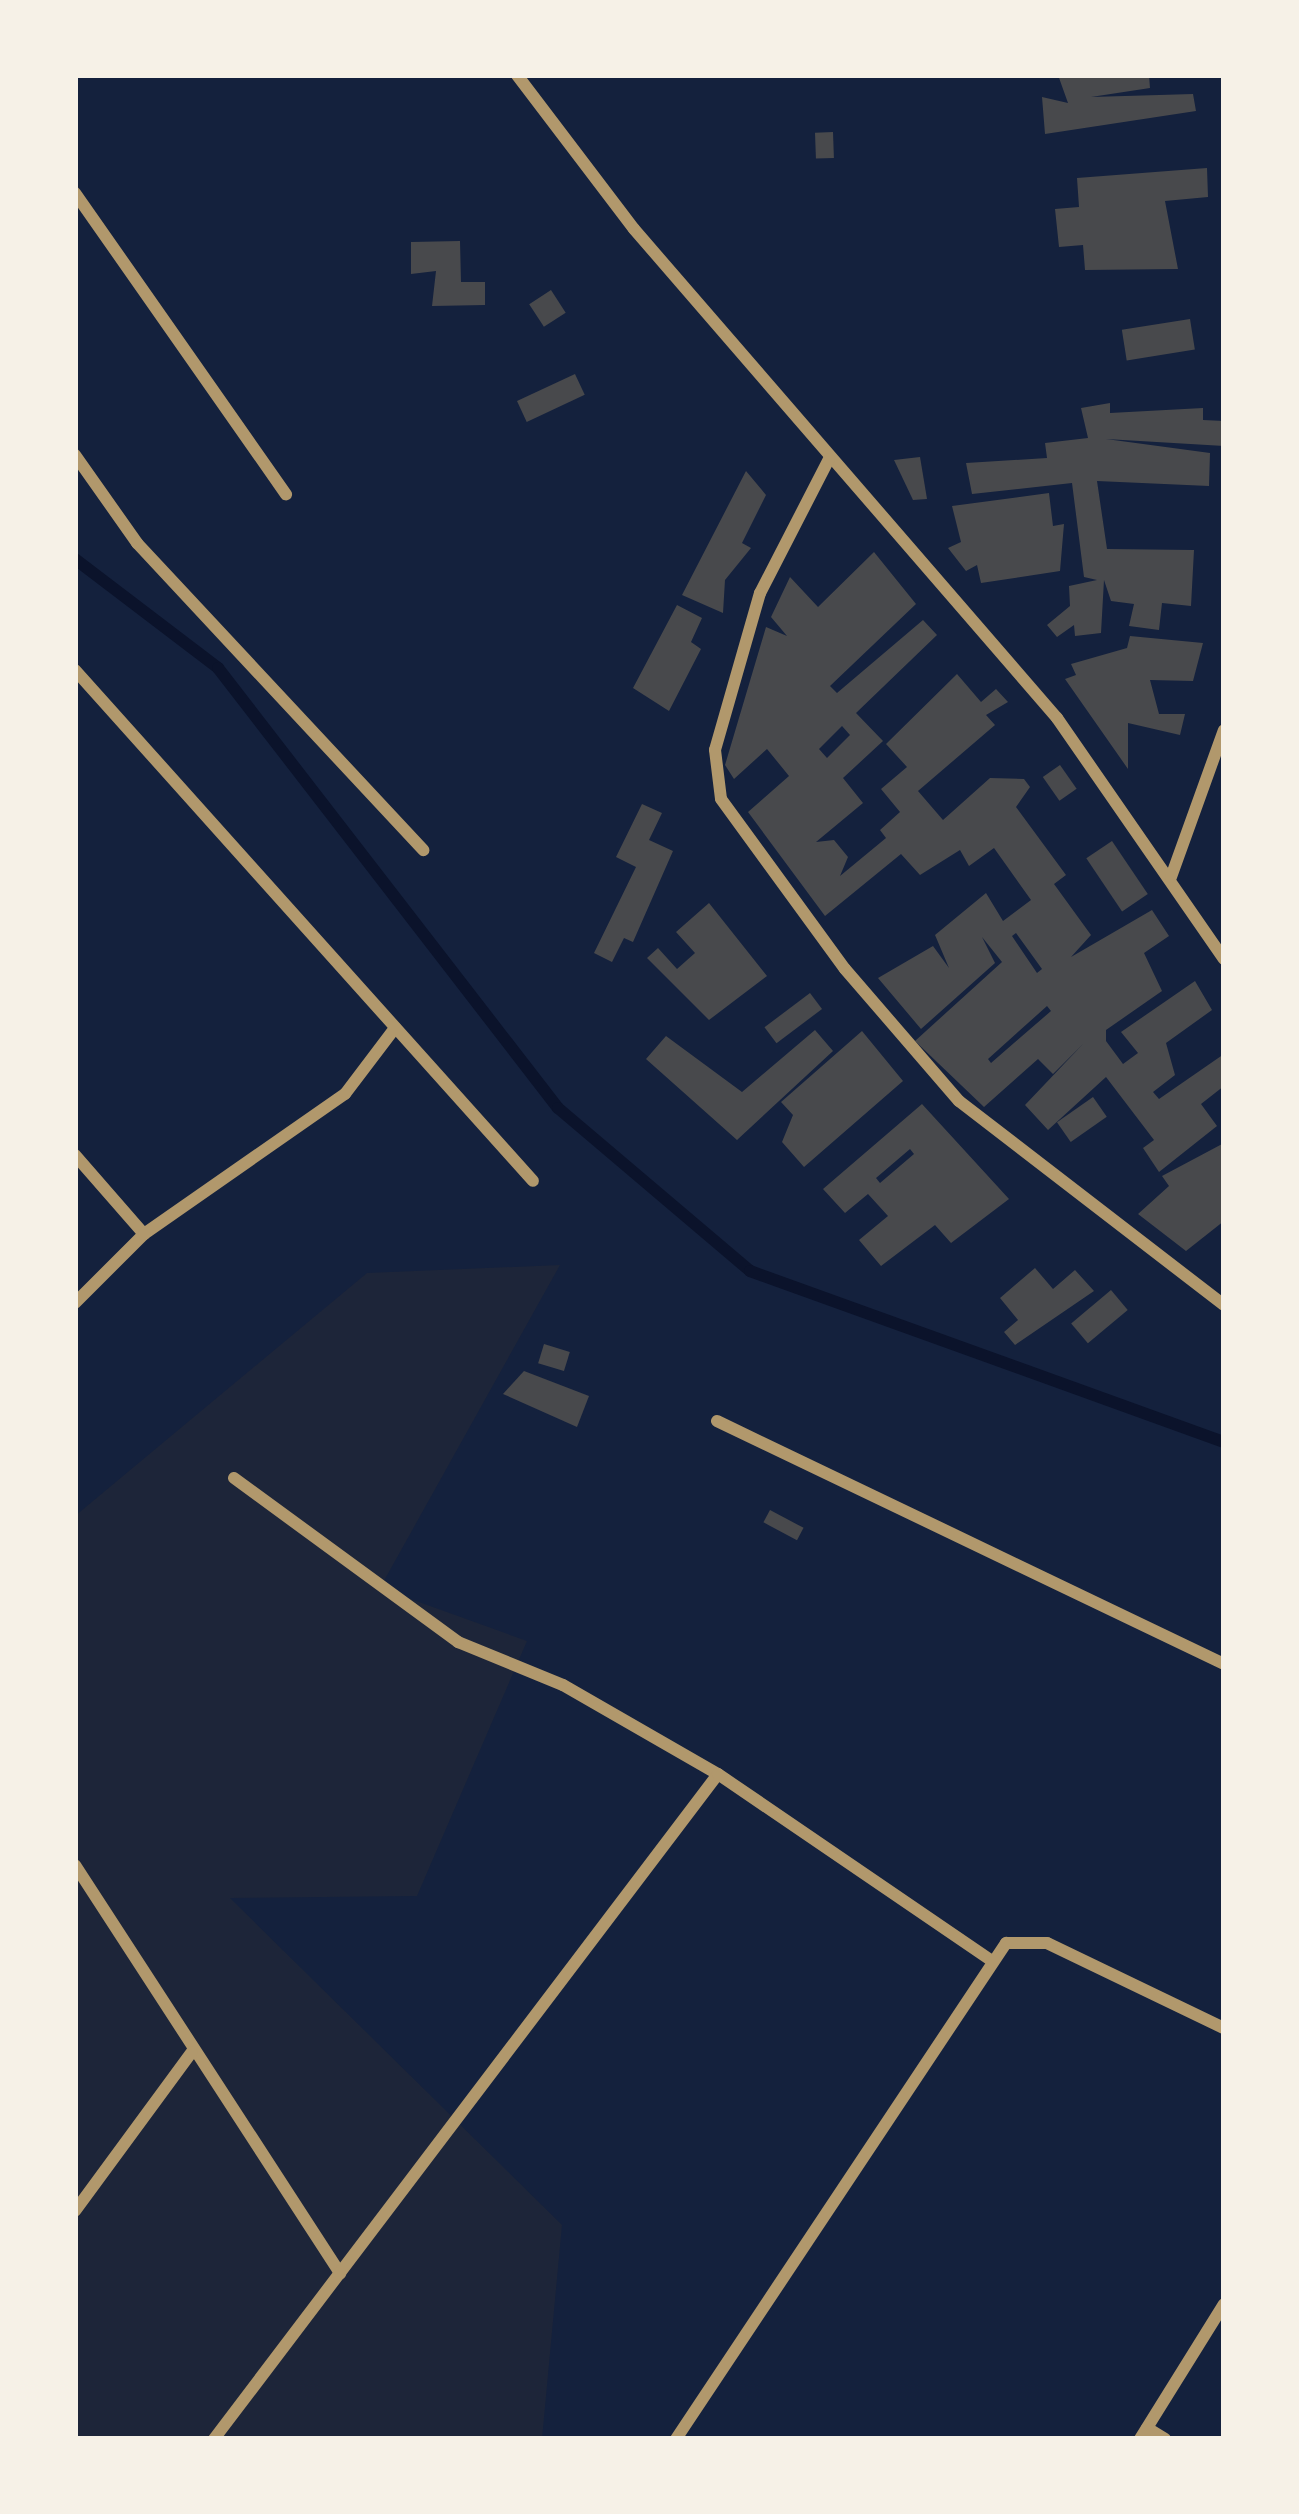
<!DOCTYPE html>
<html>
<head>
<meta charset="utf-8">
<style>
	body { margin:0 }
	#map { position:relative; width:1299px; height:2514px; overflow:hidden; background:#14213d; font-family:"Playfair Display",serif }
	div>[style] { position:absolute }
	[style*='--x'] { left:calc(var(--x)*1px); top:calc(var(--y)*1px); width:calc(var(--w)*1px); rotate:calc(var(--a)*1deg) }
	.green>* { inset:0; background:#1d2539 }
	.stream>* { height:12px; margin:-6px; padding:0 6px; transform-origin:6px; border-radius:6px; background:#0b132b }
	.building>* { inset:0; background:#48494c; transform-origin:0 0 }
	.minor>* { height:12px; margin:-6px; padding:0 6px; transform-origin:6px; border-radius:6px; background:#b1986c }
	span { translate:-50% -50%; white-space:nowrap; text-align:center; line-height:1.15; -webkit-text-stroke:9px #f6f1e7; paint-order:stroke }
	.frame { position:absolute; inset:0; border:78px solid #f6f1e7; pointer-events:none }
</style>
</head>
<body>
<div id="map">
	<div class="green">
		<div style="clip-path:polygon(560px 1265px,380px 1588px,527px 1641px,417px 1896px,230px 1898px,562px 2225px,542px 2439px,75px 2439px,75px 1516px,367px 1273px)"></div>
	</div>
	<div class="stream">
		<div style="--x:75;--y:559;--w:180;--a:37.3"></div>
		<div style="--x:218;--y:668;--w:556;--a:52.31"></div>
		<div style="--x:558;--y:1108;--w:252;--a:40.3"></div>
		<div style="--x:750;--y:1271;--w:504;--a:19.84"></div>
	</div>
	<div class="building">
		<div style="clip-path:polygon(1058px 75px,1149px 75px,1150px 88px,1091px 97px,1193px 94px,1196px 111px,1045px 134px,1042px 97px,1068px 103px)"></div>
		<div style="left:833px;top:132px;width:26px;height:18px;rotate:88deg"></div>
		<div style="clip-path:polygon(1207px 168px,1208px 197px,1165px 201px,1178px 269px,1085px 270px,1083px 245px,1059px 247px,1055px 209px,1079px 207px,1077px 178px)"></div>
		<div style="clip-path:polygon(460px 241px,461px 282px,485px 282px,485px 305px,432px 306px,436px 271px,411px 274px,411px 242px)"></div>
		<div style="left:551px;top:290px;width:27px;height:26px;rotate:57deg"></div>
		<div style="left:1190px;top:319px;width:31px;height:69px;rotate:81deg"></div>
		<div style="left:575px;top:374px;width:23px;height:64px;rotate:65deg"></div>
		<div style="clip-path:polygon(1110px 403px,1110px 413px,1203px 408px,1203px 420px,1224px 421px,1224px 446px,1106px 439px,1210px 453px,1209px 486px,1097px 481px,1107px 549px,1194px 550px,1191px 606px,1162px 603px,1159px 630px,1129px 626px,1134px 604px,1111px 601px,1104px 580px,1101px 633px,1075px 636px,1074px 625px,1057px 637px,1047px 625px,1070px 606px,1069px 586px,1097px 580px,1084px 577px,1072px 483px,972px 494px,966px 463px,1047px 458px,1045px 443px,1088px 438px,1081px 408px)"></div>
		<div style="clip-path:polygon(920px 457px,927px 499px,913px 500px,894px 460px)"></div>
		<div style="clip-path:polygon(746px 471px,766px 495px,742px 543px,751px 548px,725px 580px,723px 613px,682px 595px)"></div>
		<div style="clip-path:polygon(1049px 493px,1053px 526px,1064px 524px,1060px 571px,981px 583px,977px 565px,966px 571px,948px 548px,961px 542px,952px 506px)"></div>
		<div style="clip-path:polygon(evenodd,874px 552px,916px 604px,830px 686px,837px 693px,923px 620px,937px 635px,856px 713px,883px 741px,843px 778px,863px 803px,816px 842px,834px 840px,848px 857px,840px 876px,886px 838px,880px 830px,900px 812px,881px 789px,907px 767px,886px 744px,957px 674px,981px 702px,996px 689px,1008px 702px,986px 715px,995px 725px,918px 791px,943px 820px,990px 778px,1024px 779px,1030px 787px,1016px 807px,1066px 875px,1054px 884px,1091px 935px,1071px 957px,1152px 910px,1169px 936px,1144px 953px,1162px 991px,1106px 1030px,1106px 1041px,1123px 1064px,1138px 1053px,1121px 1032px,1195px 981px,1212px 1010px,1166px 1043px,1175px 1075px,1153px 1092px,1159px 1099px,1224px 1054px,1224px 1086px,1201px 1104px,1217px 1126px,1159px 1172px,1143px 1148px,1154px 1140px,1106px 1077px,1048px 1130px,1025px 1105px,1083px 1044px,1053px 1074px,1038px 1059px,984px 1107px,915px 1041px,1002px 962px,982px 937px,995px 963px,921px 1029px,878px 978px,933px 946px,949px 968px,935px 935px,986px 893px,1003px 921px,1031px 900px,994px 848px,969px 866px,960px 850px,920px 875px,901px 854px,825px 916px,748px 812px,789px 776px,767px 749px,734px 779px,725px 765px,766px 627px,787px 636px,771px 617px,790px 577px,818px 607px,874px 552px,842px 726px,850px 735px,827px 758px,819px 749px,842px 726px,874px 552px,1016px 933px,1042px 969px,1037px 973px,1012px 936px,1016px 933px,874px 552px,1047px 1006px,1051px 1011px,991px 1063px,988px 1059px,1047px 1006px)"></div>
		<div style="clip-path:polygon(677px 605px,702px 618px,691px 642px,701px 649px,669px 711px,633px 688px)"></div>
		<div style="clip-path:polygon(1130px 636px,1203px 643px,1193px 681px,1150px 680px,1159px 714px,1185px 714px,1180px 735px,1128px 723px,1128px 769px,1065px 679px,1076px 675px,1071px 664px,1127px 648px)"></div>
		<div style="left:1060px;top:765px;width:29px;height:21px;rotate:55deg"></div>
		<div style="clip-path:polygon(642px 804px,662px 813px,649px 840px,673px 851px,633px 942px,624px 938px,612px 962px,594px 953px,636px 867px,616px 857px)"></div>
		<div style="left:1112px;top:841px;width:64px;height:31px;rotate:56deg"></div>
		<div style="clip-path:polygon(709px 903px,767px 976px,709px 1020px,647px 958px,658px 948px,677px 969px,695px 953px,676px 932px)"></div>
		<div style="left:810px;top:993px;width:20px;height:57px;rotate:53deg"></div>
		<div style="clip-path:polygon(815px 1030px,833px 1051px,737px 1140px,646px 1059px,666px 1036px,742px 1092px)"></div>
		<div style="clip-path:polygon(862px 1031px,903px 1081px,804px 1167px,782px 1142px,793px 1115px,781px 1102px)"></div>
		<div style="left:1093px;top:1097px;width:24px;height:44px;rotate:55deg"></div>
		<div style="clip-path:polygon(evenodd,922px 1104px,1009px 1199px,951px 1243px,935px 1225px,881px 1266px,859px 1240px,888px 1216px,868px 1194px,845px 1213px,823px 1189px,922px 1104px,910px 1149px,914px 1154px,880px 1183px,876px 1178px,910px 1149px)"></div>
		<div style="clip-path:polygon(1224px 1143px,1224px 1221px,1186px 1251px,1138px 1214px,1169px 1186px,1162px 1176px)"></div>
		<div style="clip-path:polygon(1035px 1268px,1053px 1289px,1075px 1270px,1094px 1291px,1015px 1345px,1004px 1332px,1018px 1320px,1000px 1298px)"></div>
		<div style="left:1111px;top:1290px;width:26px;height:52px;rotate:50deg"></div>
		<div style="left:544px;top:1344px;width:27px;height:20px;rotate:17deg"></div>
		<div style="clip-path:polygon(524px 1371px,589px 1396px,577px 1427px,503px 1394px)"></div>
		<div style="left:770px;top:1510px;width:38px;height:14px;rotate:28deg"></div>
	</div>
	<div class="minor">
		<div style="--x:517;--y:75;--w:193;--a:52.8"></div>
		<div style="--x:634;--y:229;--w:647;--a:49.14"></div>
		<div style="--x:1057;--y:718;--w:293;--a:55.3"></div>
		<div style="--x:75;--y:193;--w:368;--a:55"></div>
		<div style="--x:75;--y:455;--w:108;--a:54.8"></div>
		<div style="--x:137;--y:543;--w:420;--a:47"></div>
		<div style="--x:829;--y:459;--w:151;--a:117.2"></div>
		<div style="--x:760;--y:593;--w:163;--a:106"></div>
		<div style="--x:715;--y:750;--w:49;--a:83"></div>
		<div style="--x:721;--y:799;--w:210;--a:53.9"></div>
		<div style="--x:845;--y:969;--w:174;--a:49.2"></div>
		<div style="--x:959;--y:1101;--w:334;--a:37.6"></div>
		<div style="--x:75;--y:670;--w:686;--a:48.13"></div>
		<div style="--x:1171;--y:877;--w:156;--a:-70.2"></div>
		<div style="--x:75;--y:1155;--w:105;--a:48.9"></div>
		<div style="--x:75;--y:1303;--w:98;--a:-45"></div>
		<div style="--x:144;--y:1234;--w:245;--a:-34.9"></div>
		<div style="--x:345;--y:1094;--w:83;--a:-52.9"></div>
		<div style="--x:717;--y:1421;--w:562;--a:25.61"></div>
		<div style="--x:234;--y:1478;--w:278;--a:36.2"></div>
		<div style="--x:458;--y:1642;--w:113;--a:22.3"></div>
		<div style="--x:563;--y:1685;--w:179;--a:29.9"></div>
		<div style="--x:75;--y:1865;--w:487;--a:57"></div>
		<div style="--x:75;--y:2211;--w:197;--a:-53.7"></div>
		<div style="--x:1147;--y:2428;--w:21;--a:31"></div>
		<div style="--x:214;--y:2439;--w:834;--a:-52.84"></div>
		<div style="--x:718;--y:1774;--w:328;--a:34.3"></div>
		<div style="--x:676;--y:2439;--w:596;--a:-56.36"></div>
		<div style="--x:1006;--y:1943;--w:41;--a:0"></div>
		<div style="--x:1047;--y:1943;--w:196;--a:25.7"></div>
		<div style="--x:1140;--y:2439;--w:159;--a:-58.1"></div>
	</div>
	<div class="frame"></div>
</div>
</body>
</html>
